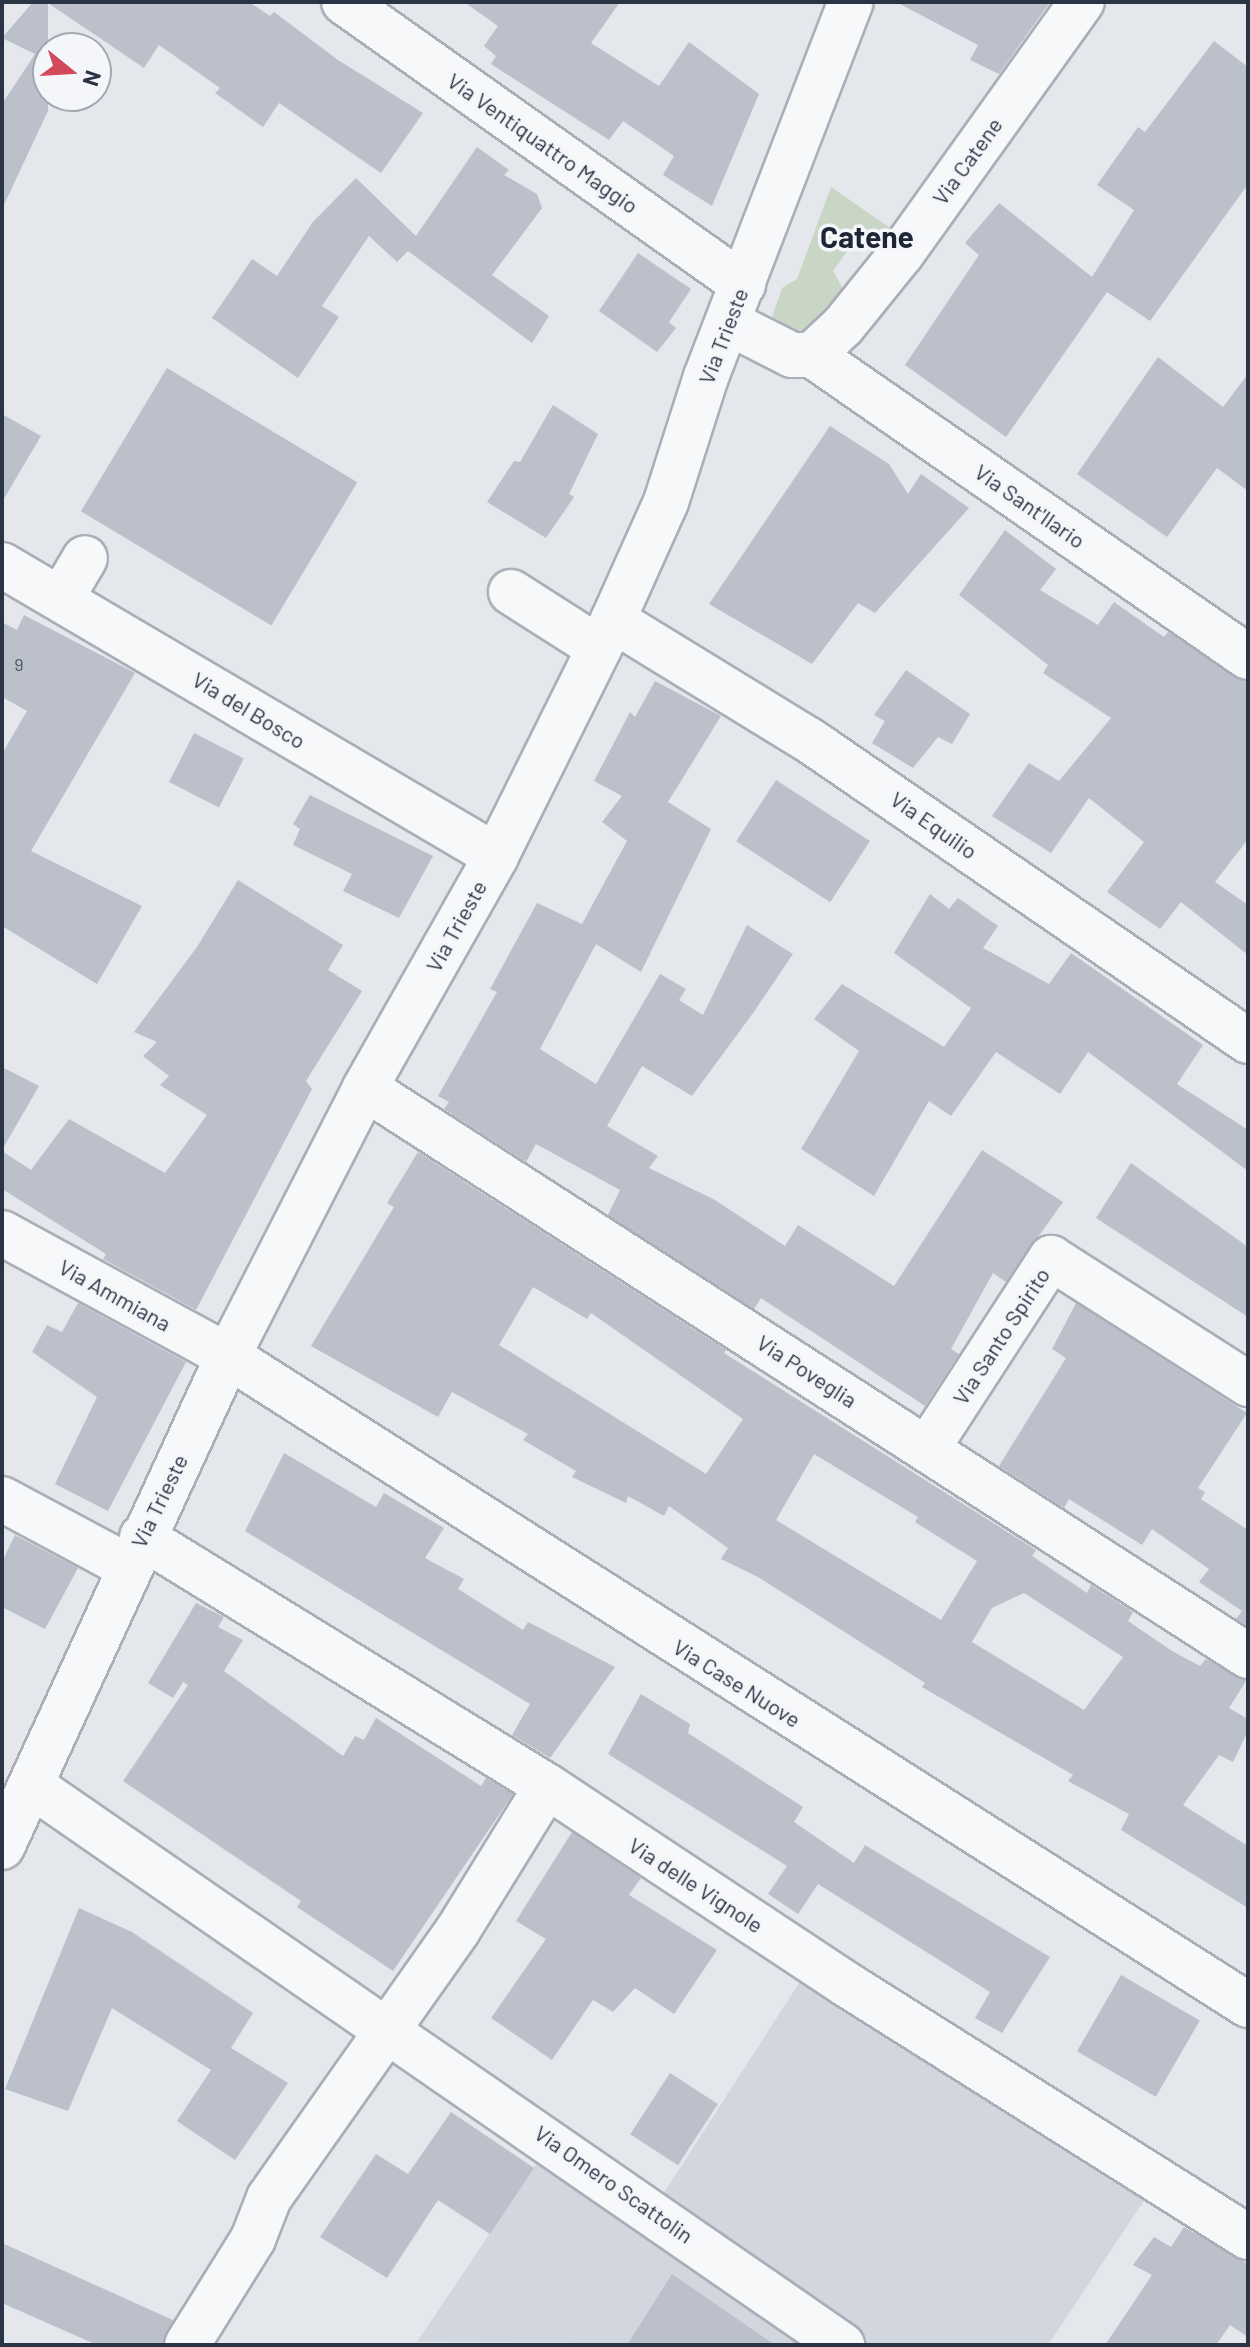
<!DOCTYPE html>
<html>
<head>
<meta charset="utf-8">
<style>
	body { margin:0 }
	#map { position:relative; width:1250px; height:2347px; overflow:hidden; background:#e4e7ec; font-family:Barlow,sans-serif }
	div>[style] { position:absolute }
	[style*='--x'] { left:calc(var(--x)*1px); top:calc(var(--y)*1px); width:calc(var(--w)*1px); rotate:calc(var(--a)*1deg) }
	.built>* { inset:0; background:#d2d6de }
	.green>* { inset:0; background:#c9d6c5 }
	.building>* { inset:0; background:#bbc0ca; transform-origin:0 0 }
	.roads { filter:drop-shadow(2px 0 #a9aeb7) drop-shadow(-2px 0 #a9aeb7) drop-shadow(0 2px #a9aeb7) drop-shadow(0 -2px #a9aeb7) }
	.minor>* { height:44px; margin:-22px; padding:0 22px; transform-origin:22px; border-radius:22px; background:#f7f8fa }
	span { translate:-50% -50%; white-space:nowrap; text-align:center; line-height:1.15; -webkit-text-stroke:7px #f4f6f9; paint-order:stroke }
	.number-label { font-size:18px; color:#4f5766 }
	.number-label span { -webkit-text-stroke-width:0 }
	.street-label { font-size:22px; color:#2b3445 }
	.district-label { font-size:30px; color:#1d2536; font-weight:700 }
	.frame { position:absolute; inset:0; border:4px solid #2b3445; pointer-events:none }
	.north { position:absolute; left:32px; top:32px; width:80px; height:80px; box-sizing:border-box; background:#f4f6f9; border:2px solid #a4a8b1; border-radius:50%; rotate:108deg; font-size:22px; font-weight:700; line-height:32px; text-align:center; color:#2b3445 }
	.north::after { content:''; display:block; margin:auto; width:28px; height:36px; background:#d1495b; clip-path:polygon(50% 0,100% 100%,50% 72%,0 100%) }
</style>
</head>
<body>
<div id="map">
	<div class="built">
		<div style="clip-path:polygon(801px 1980px,1145px 2199px,1048px 2345px,417px 2342px,541px 2157px,642px 2227px)"></div>
	</div>
	<div class="green">
		<div style="clip-path:polygon(831px 187px,899px 234px,881px 258px,865px 227px,833px 271px,850px 302px,821px 335px,793px 333px,772px 317px,782px 288px,797px 279px)"></div>
	</div>
	<div class="building">
		<div style="clip-path:polygon(33px 2px,249px 2px,270px 16px,274px 12px,338px 60px,423px 113px,381px 173px,279px 103px,263px 127px,215px 93px,220px 88px,159px 45px,144px 68px,48px 3px,48px 111px,2px 209px,2px 104px,35px 54px,2px 38px)"></div>
		<div style="clip-path:polygon(464px 2px,620px 2px,591px 43px,659px 86px,689px 42px,759px 94px,712px 206px,663px 175px,674px 156px,623px 121px,609px 140px,491px 64px,496px 56px,484px 46px,498px 26px)"></div>
		<div style="clip-path:polygon(896px 2px,1050px 2px,999px 74px,970px 60px,978px 45px)"></div>
		<div style="clip-path:polygon(1214px 41px,1248px 67px,1248px 184px,1150px 321px,1107px 292px,1006px 437px,905px 365px,979px 255px,965px 243px,999px 203px,1092px 277px,1134px 210px,1097px 185px,1138px 127px,1145px 132px)"></div>
		<div style="clip-path:polygon(477px 147px,509px 170px,504px 175px,537px 194px,542px 208px,492px 275px,549px 316px,532px 343px,408px 251px,397px 262px,369px 236px,322px 306px,339px 317px,298px 378px,212px 318px,252px 259px,277px 276px,313px 222px,356px 178px,416px 236px)"></div>
		<div style="clip-path:polygon(638px 253px,691px 289px,669px 322px,676px 328px,657px 352px,599px 311px)"></div>
		<div style="clip-path:polygon(1158px 357px,1223px 407px,1248px 374px,1248px 491px,1217px 468px,1167px 537px,1077px 474px)"></div>
		<div style="left:167px;top:368px;width:222px;height:167px;rotate:31deg"></div>
		<div style="clip-path:polygon(553px 405px,598px 434px,569px 494px,574px 497px,546px 538px,487px 502px,514px 461px,520px 462px)"></div>
		<div style="clip-path:polygon(2px 414px,41px 436px,2px 502px)"></div>
		<div style="clip-path:polygon(830px 426px,889px 464px,908px 494px,921px 474px,969px 508px,875px 613px,858px 603px,812px 664px,709px 604px)"></div>
		<div style="clip-path:polygon(1005px 530px,1056px 569px,1040px 590px,1098px 625px,1114px 602px,1164px 637px,1168px 632px,1248px 683px,1248px 839px,1215px 882px,1248px 905px,1248px 955px,1181px 902px,1160px 929px,1107px 892px,1144px 842px,1089px 798px,1051px 853px,992px 816px,1029px 763px,1059px 781px,1111px 718px,1043px 673px,1048px 665px,959px 595px)"></div>
		<div style="clip-path:polygon(24px 615px,135px 673px,31px 851px,142px 906px,97px 984px,2px 926px,2px 754px,27px 711px,2px 697px,2px 622px,17px 630px)"></div>
		<div style="clip-path:polygon(906px 670px,970px 714px,952px 744px,938px 737px,913px 768px,872px 743px,885px 721px,874px 715px)"></div>
		<div style="clip-path:polygon(655px 681px,721px 716px,668px 802px,711px 829px,641px 972px,596px 944px,540px 1049px,596px 1084px,660px 974px,686px 989px,679px 1000px,703px 1015px,747px 925px,793px 954px,753px 1013px,692px 1096px,642px 1066px,607px 1126px,658px 1156px,649px 1168px,715px 1200px,785px 1246px,798px 1225px,894px 1286px,982px 1150px,1063px 1202px,1006px 1282px,993px 1273px,951px 1349px,959px 1354px,925px 1406px,761px 1298px,754px 1309px,608px 1215px,620px 1190px,536px 1144px,526px 1162px,444px 1109px,449px 1102px,438px 1096px,497px 992px,490px 989px,537px 903px,582px 924px,627px 841px,602px 822px,622px 796px,594px 781px,630px 712px,635px 717px)"></div>
		<div style="left:194px;top:733px;width:56px;height:55px;rotate:27deg"></div>
		<div style="left:776px;top:780px;width:112px;height:73px;rotate:33deg"></div>
		<div style="clip-path:polygon(310px 795px,433px 856px,399px 918px,343px 891px,352px 874px,293px 845px,300px 829px,293px 824px)"></div>
		<div style="clip-path:polygon(238px 880px,343px 945px,328px 970px,362px 991px,306px 1081px,312px 1089px,196px 1310px,103px 1259px,106px 1254px,2px 1189px,2px 1151px,31px 1170px,69px 1119px,165px 1173px,207px 1115px,160px 1085px,169px 1076px,143px 1056px,157px 1042px,134px 1032px,197px 947px)"></div>
		<div style="clip-path:polygon(930px 894px,949px 909px,958px 898px,998px 926px,983px 948px,1049px 984px,1071px 953px,1203px 1045px,1177px 1084px,1248px 1130px,1248px 1171px,1088px 1052px,1060px 1094px,996px 1052px,951px 1116px,929px 1101px,874px 1196px,801px 1149px,859px 1051px,814px 1019px,842px 984px,944px 1047px,971px 1008px,894px 953px)"></div>
		<div style="clip-path:polygon(2px 1067px,39px 1086px,2px 1150px)"></div>
		<div style="clip-path:polygon(evenodd,418px 1152px,726px 1350px,724px 1353px,1036px 1550px,1032px 1556px,1087px 1593px,1091px 1585px,1133px 1612px,1128px 1621px,1172px 1651px,1200px 1666px,1206px 1659px,1246px 1681px,1229px 1708px,1248px 1719px,1248px 1731px,1233px 1762px,1219px 1755px,1183px 1805px,1248px 1846px,1248px 1908px,1121px 1830px,1129px 1814px,1068px 1781px,1073px 1775px,922px 1687px,925px 1683px,758px 1577px,721px 1559px,728px 1548px,669px 1506px,664px 1516px,628px 1496px,626px 1503px,572px 1477px,576px 1471px,523px 1440px,528px 1434px,452px 1392px,438px 1417px,311px 1346px,394px 1207px,387px 1203px,418px 1152px,533px 1287px,587px 1319px,591px 1313px,743px 1419px,706px 1474px,499px 1345px,533px 1287px,418px 1152px,814px 1454px,918px 1517px,915px 1522px,977px 1561px,941px 1620px,776px 1520px,814px 1454px,418px 1152px,1024px 1593px,1123px 1657px,1084px 1710px,972px 1642px,992px 1608px,1024px 1593px)"></div>
		<div style="clip-path:polygon(1131px 1163px,1248px 1247px,1248px 1317px,1096px 1218px)"></div>
		<div style="clip-path:polygon(78px 1303px,186px 1362px,108px 1511px,55px 1484px,97px 1397px,32px 1352px,47px 1325px,62px 1332px)"></div>
		<div style="clip-path:polygon(1076px 1303px,1247px 1413px,1198px 1488px,1205px 1492px,1201px 1499px,1248px 1530px,1248px 1626px,1236px 1619px,1242px 1611px,1199px 1582px,1209px 1569px,1152px 1529px,1142px 1545px,1069px 1499px,1064px 1508px,999px 1466px,1066px 1358px,1052px 1349px)"></div>
		<div style="clip-path:polygon(284px 1453px,376px 1507px,384px 1493px,444px 1528px,425px 1558px,464px 1579px,458px 1589px,523px 1630px,528px 1622px,615px 1667px,550px 1758px,512px 1735px,530px 1704px,245px 1531px)"></div>
		<div style="clip-path:polygon(15px 1535px,78px 1568px,45px 1629px,2px 1607px,2px 1562px)"></div>
		<div style="clip-path:polygon(196px 1603px,224px 1617px,218px 1627px,243px 1640px,224px 1671px,343px 1756px,355px 1736px,364px 1740px,376px 1718px,481px 1786px,486px 1778px,513px 1794px,393px 1971px,297px 1907px,301px 1901px,123px 1781px,188px 1685px,183px 1682px,173px 1698px,148px 1683px)"></div>
		<div style="clip-path:polygon(641px 1694px,690px 1724px,688px 1733px,803px 1807px,794px 1822px,854px 1863px,865px 1845px,1050px 1957px,1002px 2033px,975px 2018px,990px 1992px,818px 1884px,798px 1914px,768px 1894px,787px 1866px,608px 1754px)"></div>
		<div style="clip-path:polygon(572px 1832px,641px 1878px,629px 1895px,717px 1950px,674px 2014px,635px 1988px,613px 2012px,593px 2000px,552px 2060px,491px 2018px,546px 1939px,516px 1921px)"></div>
		<div style="clip-path:polygon(79px 1908px,132px 1932px,253px 2013px,231px 2048px,288px 2083px,235px 2160px,177px 2121px,211px 2070px,112px 2008px,68px 2111px,5px 2089px)"></div>
		<div style="left:1121px;top:1975px;width:91px;height:88px;rotate:30deg"></div>
		<div style="left:670px;top:2073px;width:57px;height:73px;rotate:33deg"></div>
		<div style="clip-path:polygon(451px 2112px,534px 2168px,490px 2234px,438px 2200px,387px 2278px,320px 2237px,376px 2154px,408px 2174px)"></div>
		<div style="clip-path:polygon(1184px 2227px,1248px 2264px,1248px 2337px,1230px 2325px,1216px 2345px,1105px 2345px,1152px 2275px,1133px 2265px,1154px 2237px,1171px 2247px)"></div>
		<div style="clip-path:polygon(2px 2243px,173px 2320px,162px 2345px,97px 2345px,2px 2303px)"></div>
		<div style="clip-path:polygon(672px 2274px,775px 2345px,627px 2345px)"></div>
	</div>
	<div class="roads">
		<div class="minor">
			<div style="--x:344;--y:2;--w:489;--a:35.3"></div>
			<div style="--x:729;--y:323;--w:71;--a:26.9"></div>
			<div style="--x:792;--y:355;--w:20;--a:0"></div>
			<div style="--x:812;--y:355;--w:42;--a:-43.1"></div>
			<div style="--x:843;--y:326;--w:94;--a:-51.1"></div>
			<div style="--x:902;--y:253;--w:309;--a:-54.4"></div>
			<div style="--x:812;--y:355;--w:530;--a:34.71"></div>
			<div style="--x:2;--y:565;--w:573;--a:30.5"></div>
			<div style="--x:511;--y:592;--w:104;--a:32.5"></div>
			<div style="--x:62;--y:597;--w:45;--a:-59.5"></div>
			<div style="--x:613;--y:620;--w:230;--a:31.5"></div>
			<div style="--x:809;--y:740;--w:532;--a:34.44"></div>
			<div style="--x:365;--y:1088;--w:1050;--a:32.75"></div>
			<div style="--x:2;--y:1233;--w:257;--a:28.6"></div>
			<div style="--x:228;--y:1356;--w:1209;--a:32.47"></div>
			<div style="--x:927;--y:1449;--w:228;--a:-57"></div>
			<div style="--x:1051;--y:1258;--w:234;--a:32.6"></div>
			<div style="--x:2;--y:1499;--w:142;--a:28.2"></div>
			<div style="--x:142;--y:1537;--w:475;--a:31.6"></div>
			<div style="--x:547;--y:1786;--w:359;--a:33.5"></div>
			<div style="--x:846;--y:1984;--w:475;--a:32.2"></div>
			<div style="--x:31;--y:1785;--w:986;--a:34.63"></div>
			<div style="--x:2;--y:1847;--w:541;--a:-65.28"></div>
			<div style="--x:228;--y:1356;--w:301;--a:-62.9"></div>
			<div style="--x:365;--y:1088;--w:266;--a:-60.5"></div>
			<div style="--x:496;--y:856;--w:263;--a:-63.6"></div>
			<div style="--x:613;--y:620;--w:129;--a:-65.8"></div>
			<div style="--x:666;--y:502;--w:131;--a:-72.3"></div>
			<div style="--x:706;--y:377;--w:402;--a:-68.9"></div>
			<div style="--x:187;--y:2345;--w:125;--a:-58.1"></div>
			<div style="--x:253;--y:2239;--w:44;--a:-68.7"></div>
			<div style="--x:269;--y:2198;--w:328;--a:-54.8"></div>
			<div style="--x:458;--y:1930;--w:169;--a:-58.3"></div>
		</div>
	</div>
	<div class="number-label">
		<span style="left:19px;top:664px">9</span>
	</div>
	<div class="street-label">
		<span style="left:543px;top:143px;rotate:35deg">Via Ventiquattro Maggio</span>
		<span style="left:967px;top:161px;rotate:-54deg">Via Catene</span>
		<span style="left:723px;top:336px;rotate:-69deg">Via Trieste</span>
		<span style="left:1030px;top:506px;rotate:35deg">Via Sant'Ilario</span>
		<span style="left:249px;top:710px;rotate:31deg">Via del Bosco</span>
		<span style="left:934px;top:825px;rotate:35deg">Via Equilio</span>
		<span style="left:456px;top:926px;rotate:-61deg">Via Trieste</span>
		<span style="left:115px;top:1295px;rotate:29deg">Via Ammiana</span>
		<span style="left:1001px;top:1336px;rotate:-57deg">Via Santo Spirito</span>
		<span style="left:807px;top:1371px;rotate:33deg">Via Poveglia</span>
		<span style="left:159px;top:1501px;rotate:-64deg">Via Trieste</span>
		<span style="left:737px;top:1683px;rotate:32deg">Via Case Nuove</span>
		<span style="left:696px;top:1885px;rotate:33deg">Via delle Vignole</span>
		<span style="left:614px;top:2184px;rotate:35deg">Via Omero Scattolin</span>
	</div>
	<div class="district-label">
		<span style="left:867px;top:236px">Catene</span>
	</div>
	<div class="frame"></div>
	<div class="north">N</div>
</div>
</body>
</html>
